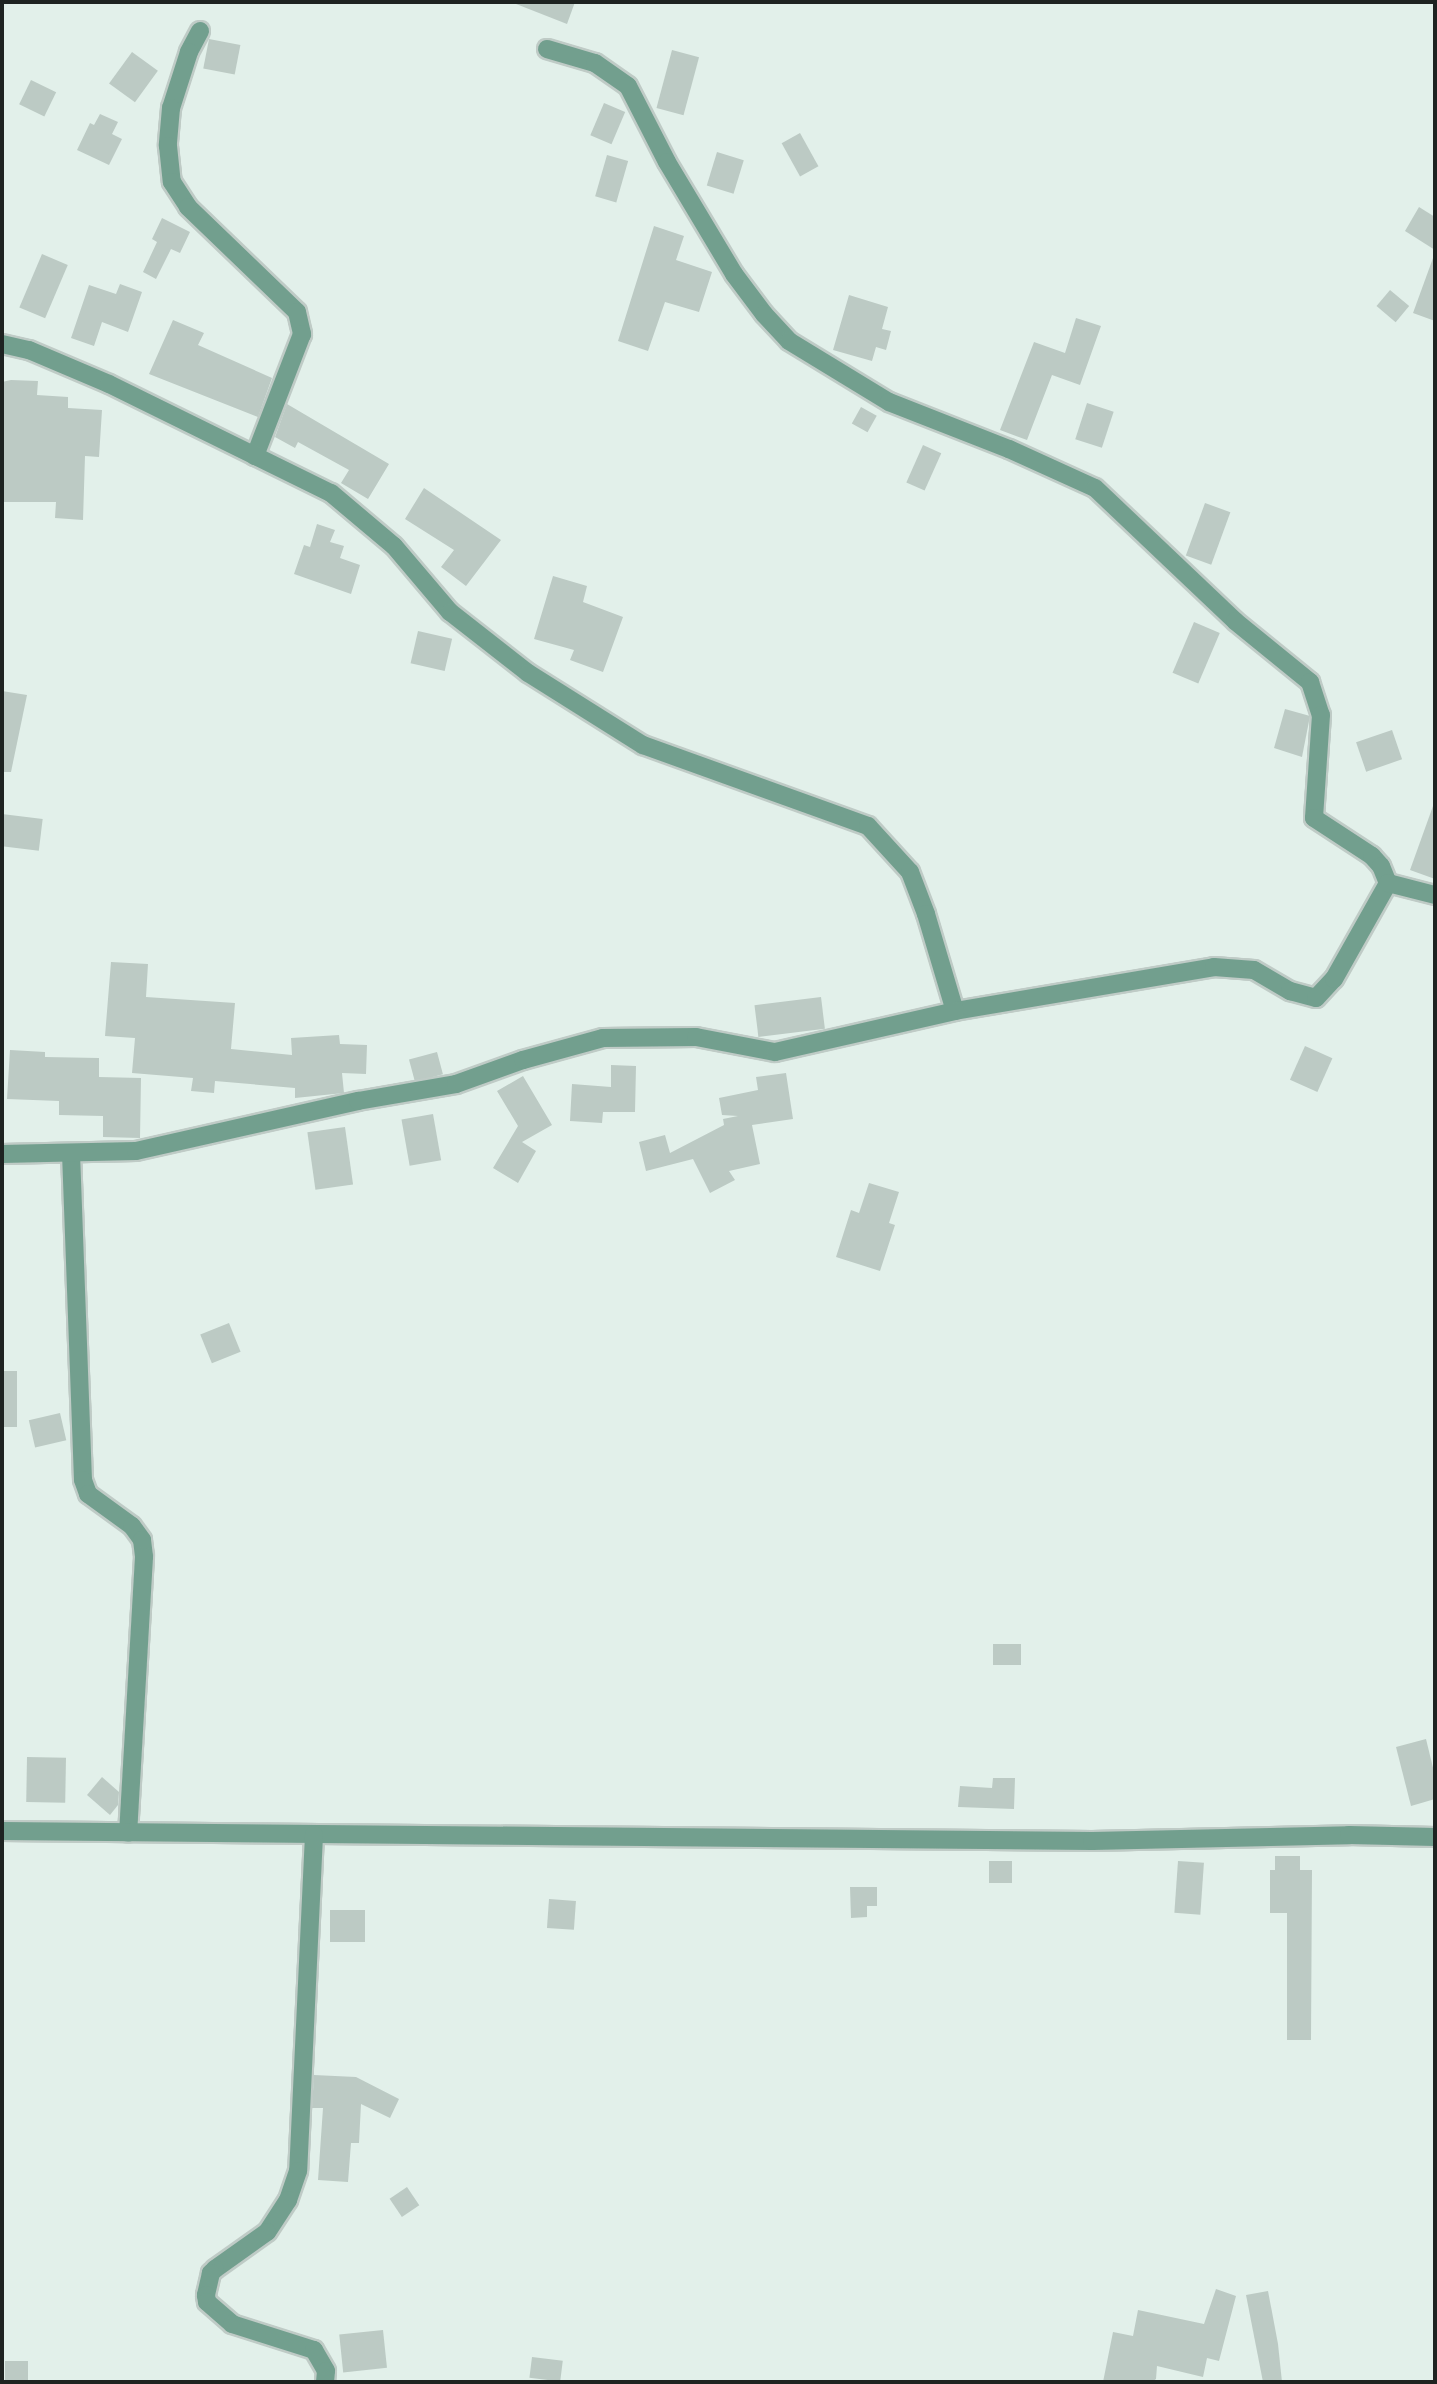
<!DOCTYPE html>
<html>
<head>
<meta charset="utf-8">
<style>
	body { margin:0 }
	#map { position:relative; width:1437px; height:2384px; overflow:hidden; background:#e2f0ea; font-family:"Sofia Sans Condensed",sans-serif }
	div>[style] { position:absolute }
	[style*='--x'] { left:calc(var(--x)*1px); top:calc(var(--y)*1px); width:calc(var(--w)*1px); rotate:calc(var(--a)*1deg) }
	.building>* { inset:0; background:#bccac4; transform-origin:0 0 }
	.roads { filter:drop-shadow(2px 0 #bfcbc6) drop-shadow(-2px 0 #bfcbc6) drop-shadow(0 2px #bfcbc6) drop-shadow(0 -2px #bfcbc6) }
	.minor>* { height:18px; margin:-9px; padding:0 9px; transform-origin:9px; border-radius:9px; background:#729f8e }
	span { translate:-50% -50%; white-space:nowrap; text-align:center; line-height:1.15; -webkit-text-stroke:6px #effdf7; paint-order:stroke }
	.frame { position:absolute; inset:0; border:4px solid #1e2321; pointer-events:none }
</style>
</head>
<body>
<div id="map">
	<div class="building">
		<div style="clip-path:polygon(511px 2px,575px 2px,567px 24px)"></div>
		<div style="left:209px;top:39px;width:32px;height:30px;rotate:11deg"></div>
		<div style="left:672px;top:50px;width:28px;height:60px;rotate:15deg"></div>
		<div style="left:132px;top:52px;width:32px;height:39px;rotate:36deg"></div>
		<div style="left:31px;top:80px;width:28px;height:27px;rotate:26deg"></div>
		<div style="left:604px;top:103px;width:23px;height:35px;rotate:23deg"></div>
		<div style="clip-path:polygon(100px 114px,118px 122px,112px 134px,122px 139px,109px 165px,77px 150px,90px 123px,94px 125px)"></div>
		<div style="left:800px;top:133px;width:38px;height:21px;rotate:61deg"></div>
		<div style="left:717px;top:152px;width:28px;height:35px;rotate:17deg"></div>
		<div style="left:607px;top:155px;width:22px;height:43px;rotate:16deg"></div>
		<div style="clip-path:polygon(1419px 207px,1435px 217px,1435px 250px,1405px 231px)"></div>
		<div style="clip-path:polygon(162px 218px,190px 232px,180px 253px,171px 249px,156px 279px,143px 272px,157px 242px,152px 239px)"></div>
		<div style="clip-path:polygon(654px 226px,684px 236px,676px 260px,712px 272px,699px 312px,665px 302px,648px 351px,618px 341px)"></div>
		<div style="left:42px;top:254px;width:28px;height:58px;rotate:23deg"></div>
		<div style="clip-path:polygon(1433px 258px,1435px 259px,1435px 321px,1413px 313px)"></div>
		<div style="clip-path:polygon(120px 284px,142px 292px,128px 332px,102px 322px,94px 346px,71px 338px,89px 285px,116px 294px)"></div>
		<div style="left:1390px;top:290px;width:25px;height:21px;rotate:40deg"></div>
		<div style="clip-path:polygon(849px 295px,888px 307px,882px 329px,891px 331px,886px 350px,876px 347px,872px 361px,833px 350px)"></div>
		<div style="clip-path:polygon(1076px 318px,1101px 326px,1080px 385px,1052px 375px,1027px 440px,1000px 430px,1034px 342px,1065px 353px)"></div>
		<div style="clip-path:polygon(173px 320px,204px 333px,198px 345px,272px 378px,258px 417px,149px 374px)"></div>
		<div style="clip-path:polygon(11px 380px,38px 381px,37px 395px,68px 397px,68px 408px,102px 410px,99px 457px,85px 456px,83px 520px,55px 518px,56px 502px,2px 502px,2px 382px)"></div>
		<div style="left:1087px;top:403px;width:28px;height:38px;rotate:18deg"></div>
		<div style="clip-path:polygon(287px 404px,389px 464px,368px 499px,341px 483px,349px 470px,298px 442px,295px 448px,275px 437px)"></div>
		<div style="left:861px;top:407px;width:18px;height:19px;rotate:29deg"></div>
		<div style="left:923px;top:445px;width:20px;height:41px;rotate:24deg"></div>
		<div style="clip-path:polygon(424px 488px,501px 540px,466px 586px,441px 567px,454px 550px,405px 519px)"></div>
		<div style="left:1205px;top:503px;width:27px;height:56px;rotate:20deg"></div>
		<div style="clip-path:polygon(317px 524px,335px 530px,330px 542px,344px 546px,340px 558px,360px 565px,351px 594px,294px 574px,304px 545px,310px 547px)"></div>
		<div style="clip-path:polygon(553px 576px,587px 586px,583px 602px,623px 617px,603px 672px,570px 660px,574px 650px,534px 639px)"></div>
		<div style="left:1194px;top:622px;width:28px;height:55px;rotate:23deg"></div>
		<div style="left:418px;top:631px;width:35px;height:33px;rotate:13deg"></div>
		<div style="clip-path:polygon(2px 691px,27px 695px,11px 772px,2px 772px)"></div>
		<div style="clip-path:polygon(1285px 709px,1310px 716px,1302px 757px,1274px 748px)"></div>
		<div style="left:1392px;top:730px;width:31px;height:38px;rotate:71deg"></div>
		<div style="clip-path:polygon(1433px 806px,1435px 806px,1435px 879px,1410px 870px)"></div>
		<div style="left:2px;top:814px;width:41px;height:32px;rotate:7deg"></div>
		<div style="clip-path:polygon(111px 962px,148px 964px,146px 997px,235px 1003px,231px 1049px,292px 1055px,291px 1038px,339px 1035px,340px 1044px,367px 1045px,366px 1074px,342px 1073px,344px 1093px,295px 1098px,295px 1088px,215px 1081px,214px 1093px,191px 1091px,193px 1078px,132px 1073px,135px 1038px,105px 1036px)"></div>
		<div style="left:821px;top:997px;width:32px;height:67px;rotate:83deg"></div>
		<div style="left:1305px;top:1046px;width:30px;height:37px;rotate:24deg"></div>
		<div style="clip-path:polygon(10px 1050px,45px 1052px,45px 1057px,99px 1058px,99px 1077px,141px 1078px,140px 1138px,103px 1137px,103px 1116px,59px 1115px,59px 1101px,7px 1099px)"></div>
		<div style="left:437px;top:1052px;width:23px;height:29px;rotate:75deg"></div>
		<div style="clip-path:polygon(611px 1065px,636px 1066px,635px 1112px,603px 1112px,602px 1123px,570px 1121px,572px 1084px,611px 1087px)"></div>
		<div style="clip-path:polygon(786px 1073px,793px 1119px,752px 1125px,760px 1164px,729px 1171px,735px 1180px,710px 1193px,693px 1159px,646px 1171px,639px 1142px,665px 1135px,670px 1153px,724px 1125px,723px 1119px,738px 1116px,722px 1115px,719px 1098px,758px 1090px,756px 1077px)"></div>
		<div style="clip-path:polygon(523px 1076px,552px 1125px,522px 1142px,536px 1151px,518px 1183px,493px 1168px,518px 1126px,497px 1091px)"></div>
		<div style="left:433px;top:1114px;width:47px;height:32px;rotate:80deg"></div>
		<div style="left:345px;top:1127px;width:58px;height:38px;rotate:82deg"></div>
		<div style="clip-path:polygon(869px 1183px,899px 1192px,889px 1223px,895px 1225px,880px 1271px,836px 1257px,851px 1210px,859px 1213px)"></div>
		<div style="left:229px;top:1323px;width:31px;height:31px;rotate:68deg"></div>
		<div style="left:2px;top:1371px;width:15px;height:56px"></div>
		<div style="left:60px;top:1413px;width:28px;height:32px;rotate:77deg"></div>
		<div style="left:993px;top:1644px;width:28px;height:21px"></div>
		<div style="clip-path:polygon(1426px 1739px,1435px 1776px,1435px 1799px,1411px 1806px,1396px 1747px)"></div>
		<div style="left:27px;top:1757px;width:39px;height:45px;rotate:1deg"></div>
		<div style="clip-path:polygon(102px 1777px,119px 1792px,118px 1805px,110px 1815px,87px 1795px)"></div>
		<div style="clip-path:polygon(993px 1778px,1015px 1778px,1014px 1809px,958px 1807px,960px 1786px,992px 1788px)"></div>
		<div style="clip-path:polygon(1275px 1856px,1300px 1856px,1300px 1870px,1312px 1870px,1311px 2040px,1287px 2040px,1287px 1913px,1270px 1913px,1270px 1870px,1275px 1870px)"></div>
		<div style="left:1012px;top:1861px;width:22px;height:23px;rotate:90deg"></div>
		<div style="left:1178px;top:1861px;width:26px;height:52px;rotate:4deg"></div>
		<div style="clip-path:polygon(850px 1887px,877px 1887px,877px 1906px,867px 1906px,867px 1917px,851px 1918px)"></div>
		<div style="left:549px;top:1899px;width:27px;height:29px;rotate:4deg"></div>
		<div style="left:330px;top:1910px;width:35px;height:32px"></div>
		<div style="clip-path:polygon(314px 2075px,356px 2077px,399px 2099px,390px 2118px,361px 2104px,359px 2143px,351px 2143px,348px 2182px,318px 2180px,323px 2108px,312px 2108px)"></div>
		<div style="left:407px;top:2187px;width:22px;height:21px;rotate:56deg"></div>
		<div style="clip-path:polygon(1216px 2289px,1236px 2296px,1219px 2361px,1207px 2358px,1203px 2377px,1157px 2366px,1156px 2379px,1152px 2382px,1103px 2382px,1113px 2332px,1133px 2336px,1138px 2310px,1204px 2324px)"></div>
		<div style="clip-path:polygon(1268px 2291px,1278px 2344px,1282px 2382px,1263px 2382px,1246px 2295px)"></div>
		<div style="left:383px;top:2330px;width:38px;height:44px;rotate:84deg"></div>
		<div style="left:532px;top:2357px;width:31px;height:21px;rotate:7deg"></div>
		<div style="left:5px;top:2361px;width:23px;height:21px"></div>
	</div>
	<div class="roads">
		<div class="minor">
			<div style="--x:200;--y:31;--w:24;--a:118"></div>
			<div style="--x:189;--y:52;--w:59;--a:107.8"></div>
			<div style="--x:171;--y:108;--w:38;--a:95"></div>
			<div style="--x:168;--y:146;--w:36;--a:84"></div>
			<div style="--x:172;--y:182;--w:30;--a:57"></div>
			<div style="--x:188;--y:207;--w:151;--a:43.9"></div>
			<div style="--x:297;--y:312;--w:23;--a:77"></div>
			<div style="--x:302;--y:334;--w:131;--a:111.1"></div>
			<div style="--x:547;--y:49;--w:50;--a:16.3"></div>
			<div style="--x:595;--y:63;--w:40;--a:34.9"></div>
			<div style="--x:628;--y:86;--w:85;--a:62.8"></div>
			<div style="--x:667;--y:162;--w:131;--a:59.1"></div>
			<div style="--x:734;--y:274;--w:50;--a:53.1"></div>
			<div style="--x:764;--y:314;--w:37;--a:47"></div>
			<div style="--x:789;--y:341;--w:117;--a:31.4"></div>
			<div style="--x:889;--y:402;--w:129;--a:21.4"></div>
			<div style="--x:1009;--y:449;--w:94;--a:24.4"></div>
			<div style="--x:1095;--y:488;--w:193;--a:43.5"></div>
			<div style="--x:1235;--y:621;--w:97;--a:39.1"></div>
			<div style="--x:1310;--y:682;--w:35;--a:72"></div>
			<div style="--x:1321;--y:715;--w:103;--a:93.9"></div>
			<div style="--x:1314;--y:818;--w:69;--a:33.2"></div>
			<div style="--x:1372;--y:856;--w:13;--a:48"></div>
			<div style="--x:1381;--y:866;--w:18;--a:68"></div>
			<div style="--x:2;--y:344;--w:28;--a:13"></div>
			<div style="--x:29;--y:350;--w:87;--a:23"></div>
			<div style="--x:109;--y:384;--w:247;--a:26.2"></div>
			<div style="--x:331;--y:493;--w:82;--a:40.1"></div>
			<div style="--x:394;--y:546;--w:87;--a:49.7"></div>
			<div style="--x:450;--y:612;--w:99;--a:38"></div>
			<div style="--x:528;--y:673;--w:136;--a:32.1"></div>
			<div style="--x:643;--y:745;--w:239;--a:19.8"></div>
			<div style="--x:868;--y:826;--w:62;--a:47.6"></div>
			<div style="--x:910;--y:872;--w:45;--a:69.1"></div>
			<div style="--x:926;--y:914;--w:101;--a:73.4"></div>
			<div style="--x:955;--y:1011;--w:263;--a:-9.6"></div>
			<div style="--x:1214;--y:967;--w:40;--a:4.3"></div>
			<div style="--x:1254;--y:970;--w:42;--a:30.3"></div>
			<div style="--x:1290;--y:991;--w:27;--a:15"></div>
			<div style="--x:1316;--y:998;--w:26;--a:-47"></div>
			<div style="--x:1334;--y:979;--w:110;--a:-60.6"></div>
			<div style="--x:1388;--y:883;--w:49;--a:14.3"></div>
			<div style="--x:71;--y:1153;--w:327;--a:87.9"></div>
			<div style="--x:83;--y:1480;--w:15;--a:70"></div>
			<div style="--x:88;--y:1494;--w:54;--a:36"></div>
			<div style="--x:132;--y:1526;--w:17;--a:54"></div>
			<div style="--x:142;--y:1540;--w:17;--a:83"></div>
			<div style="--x:144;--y:1557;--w:276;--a:93.3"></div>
			<div style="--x:2;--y:1154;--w:134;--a:-1.3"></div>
			<div style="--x:136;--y:1151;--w:228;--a:-12.7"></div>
			<div style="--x:358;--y:1101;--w:99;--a:-9.8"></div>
			<div style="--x:456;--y:1084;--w:71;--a:-19.7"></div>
			<div style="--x:523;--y:1060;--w:83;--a:-15.4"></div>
			<div style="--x:603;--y:1038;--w:93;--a:-0.6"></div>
			<div style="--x:696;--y:1037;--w:80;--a:10.8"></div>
			<div style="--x:775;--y:1052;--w:185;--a:-12.8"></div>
			<div style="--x:2;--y:1831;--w:1090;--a:0.53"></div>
			<div style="--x:1092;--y:1841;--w:257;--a:-1.3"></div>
			<div style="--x:1349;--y:1835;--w:86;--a:1.3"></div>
			<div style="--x:314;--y:1835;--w:336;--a:92.7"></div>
			<div style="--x:298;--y:2171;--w:31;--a:109"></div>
			<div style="--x:288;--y:2200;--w:38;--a:123"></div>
			<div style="--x:267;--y:2232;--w:64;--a:144.6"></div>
			<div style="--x:215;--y:2269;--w:6;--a:135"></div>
			<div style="--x:211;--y:2273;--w:23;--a:103"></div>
			<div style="--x:206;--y:2295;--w:7;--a:82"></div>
			<div style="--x:207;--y:2302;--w:33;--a:41"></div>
			<div style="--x:232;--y:2324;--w:86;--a:17.6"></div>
			<div style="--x:314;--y:2350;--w:24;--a:60"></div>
			<div style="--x:326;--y:2371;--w:11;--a:95"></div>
		</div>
	</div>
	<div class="frame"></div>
</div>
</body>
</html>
